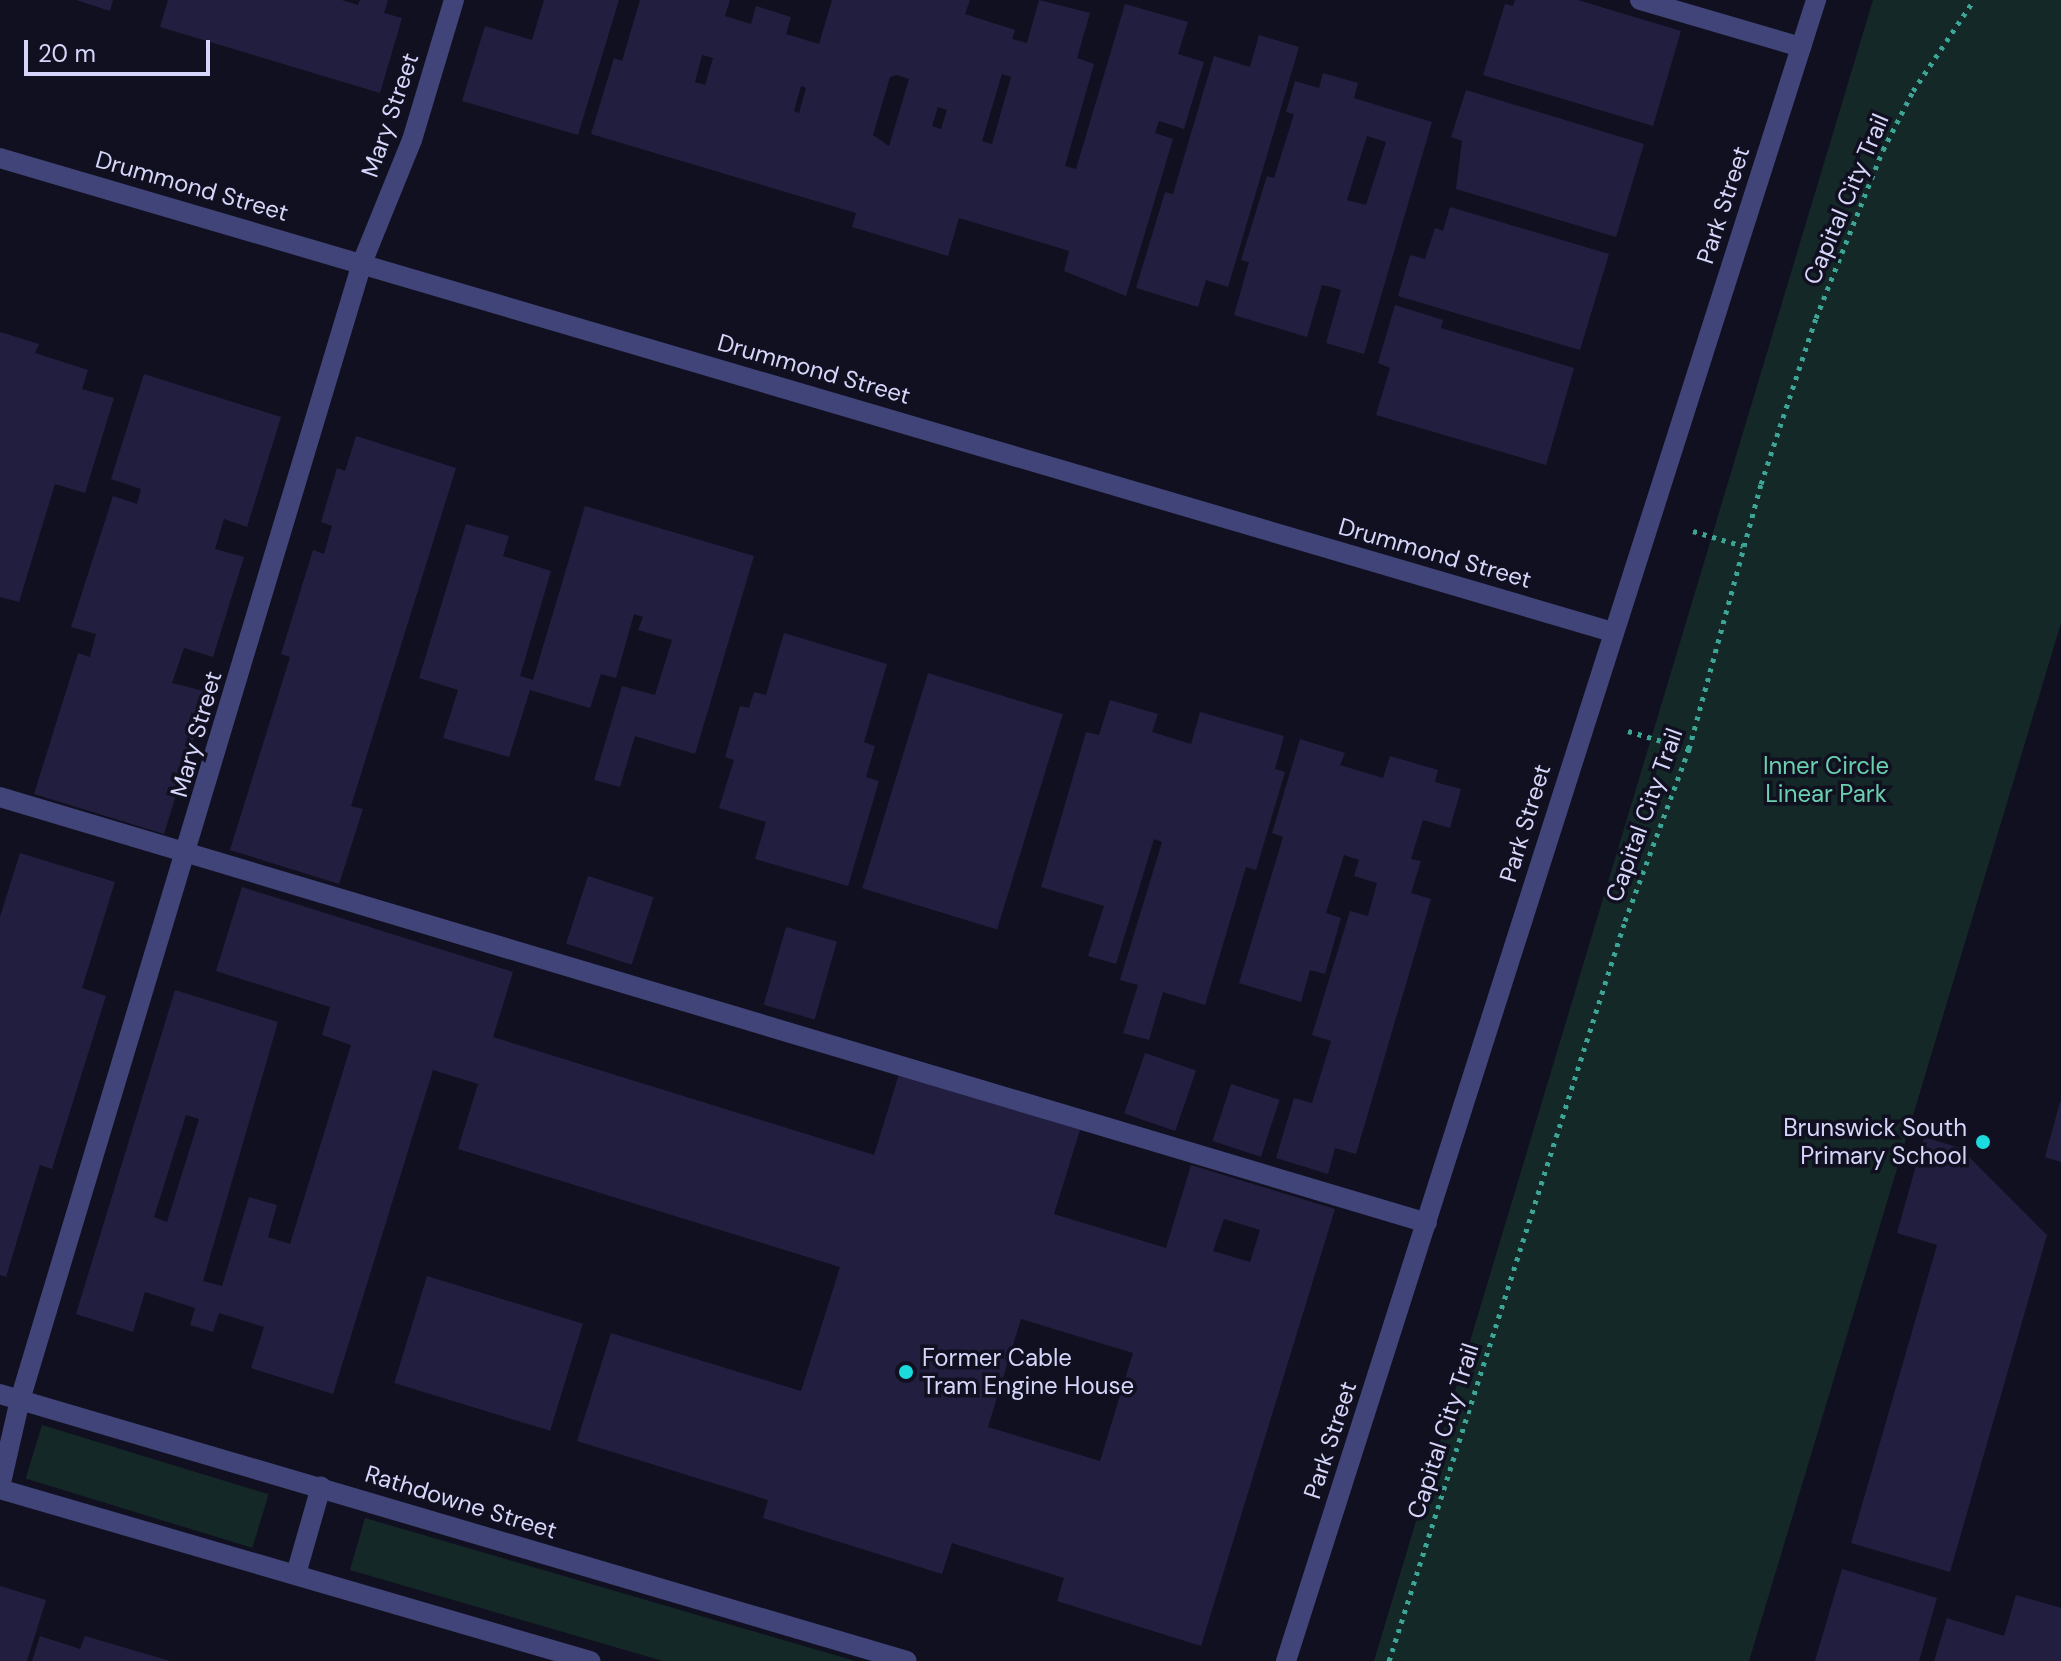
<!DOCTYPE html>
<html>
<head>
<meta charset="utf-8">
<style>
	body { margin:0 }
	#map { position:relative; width:2061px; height:1661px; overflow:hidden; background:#111020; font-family:"DM Sans",sans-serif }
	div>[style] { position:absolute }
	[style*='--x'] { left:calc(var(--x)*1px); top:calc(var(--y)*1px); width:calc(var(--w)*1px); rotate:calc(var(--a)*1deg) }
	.green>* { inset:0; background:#142927; transform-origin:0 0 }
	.building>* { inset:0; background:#221e3f; transform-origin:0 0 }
	.path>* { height:5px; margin-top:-2.5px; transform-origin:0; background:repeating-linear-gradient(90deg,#3da596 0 4px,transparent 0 10px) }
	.minor>* { height:20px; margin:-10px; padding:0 10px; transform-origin:10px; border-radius:10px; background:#414479 }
	.dots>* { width:22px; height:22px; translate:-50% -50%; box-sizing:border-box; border:4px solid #111020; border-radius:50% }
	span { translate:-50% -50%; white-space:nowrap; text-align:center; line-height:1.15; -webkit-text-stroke:7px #111020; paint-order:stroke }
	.street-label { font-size:24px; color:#d6d5fa }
	.park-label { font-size:24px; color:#6ad0ae }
	.poi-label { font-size:24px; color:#d6d5fa }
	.right { translate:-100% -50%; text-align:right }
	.left { translate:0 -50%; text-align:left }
	.scale { position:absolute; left:24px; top:40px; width:186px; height:36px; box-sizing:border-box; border:4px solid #d6d5fa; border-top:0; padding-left:10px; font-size:24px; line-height:28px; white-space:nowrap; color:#d6d5fa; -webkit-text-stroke:6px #111020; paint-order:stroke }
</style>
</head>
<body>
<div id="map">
	<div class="green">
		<div style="clip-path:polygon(1873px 0,2061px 0,2061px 623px,1749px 1661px,1374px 1661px)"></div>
		<div style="left:42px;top:1425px;width:237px;height:56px;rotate:17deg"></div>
		<div style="clip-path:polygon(365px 1518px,855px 1661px,663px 1661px,350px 1570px)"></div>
	</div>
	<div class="building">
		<div style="clip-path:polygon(76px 0,113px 0,110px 11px)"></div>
		<div style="clip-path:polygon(168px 0,342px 0,358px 5px,360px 0,388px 0,384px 13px,402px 18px,380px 93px,160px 27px)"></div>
		<div style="clip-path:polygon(544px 0,619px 0,578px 135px,462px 101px,485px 26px,532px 40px)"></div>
		<div style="clip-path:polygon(evenodd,640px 0,730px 0,725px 16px,751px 24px,756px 6px,791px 17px,786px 34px,819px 44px,832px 0,970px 0,965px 14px,1015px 30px,1012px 39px,1027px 43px,1039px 0,1090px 13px,1077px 58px,1094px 64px,1065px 166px,1076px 169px,1125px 4px,1188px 22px,1178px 54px,1204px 62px,1184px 129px,1159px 121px,1155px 133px,1173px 139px,1126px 296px,1064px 271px,1069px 251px,1053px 246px,959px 218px,948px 256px,852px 227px,856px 213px,591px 134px,614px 58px,622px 61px,640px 0,702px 55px,713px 58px,705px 85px,695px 82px,702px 55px,640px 0,1002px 74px,1011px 77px,992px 144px,982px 141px,1002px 74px,640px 0,897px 75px,909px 79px,889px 146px,873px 135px,890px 77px,897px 75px,640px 0,801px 86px,806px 88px,799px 113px,794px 111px,801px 86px,640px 0,938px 107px,947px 110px,941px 129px,932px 126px,938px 107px)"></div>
		<div style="clip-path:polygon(1515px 0,1578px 0,1681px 31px,1653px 126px,1483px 75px,1505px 4px,1513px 6px)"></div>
		<div style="clip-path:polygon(1259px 35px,1299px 47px,1228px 287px,1206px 280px,1198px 307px,1136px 288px,1165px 192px,1173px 194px,1214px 56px,1250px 67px)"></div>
		<div style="clip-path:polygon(evenodd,1323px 73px,1358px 83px,1354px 98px,1432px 122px,1364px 354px,1326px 343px,1341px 290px,1331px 287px,1322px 285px,1307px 337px,1234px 315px,1249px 262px,1241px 260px,1267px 176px,1274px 178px,1294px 114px,1286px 112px,1295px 81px,1319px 88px,1323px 73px,1367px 136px,1386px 142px,1366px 205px,1347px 200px,1367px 136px)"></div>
		<div style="clip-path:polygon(1466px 90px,1644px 144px,1616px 237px,1456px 189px,1462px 141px,1451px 137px)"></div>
		<div style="clip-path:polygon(1450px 207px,1609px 254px,1580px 350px,1398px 296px,1410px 255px,1425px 259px,1435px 228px,1443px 231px)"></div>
		<div style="clip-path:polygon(1395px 305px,1443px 320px,1441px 328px,1574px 368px,1546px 465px,1376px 415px,1390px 368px,1378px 363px)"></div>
		<div style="clip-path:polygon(0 332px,39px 344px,35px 353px,88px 370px,82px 389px,114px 398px,85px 493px,55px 484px,19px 602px,0 597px)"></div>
		<div style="clip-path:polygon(144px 374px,281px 417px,247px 527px,224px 519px,215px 549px,244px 557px,213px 657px,184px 648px,172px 683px,208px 692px,164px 834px,34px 794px,78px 653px,90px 657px,96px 634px,71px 627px,113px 496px,137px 504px,141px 489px,111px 479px)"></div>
		<div style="clip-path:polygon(356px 436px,456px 468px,351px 806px,363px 809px,339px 884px,230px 850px,290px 657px,281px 654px,313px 550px,324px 554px,332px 526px,321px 522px,337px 468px,345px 471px)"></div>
		<div style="clip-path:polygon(585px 506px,754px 556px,695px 754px,635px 736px,620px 787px,594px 780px,622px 686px,655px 695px,672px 640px,638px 630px,643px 617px,634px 614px,616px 678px,601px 674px,590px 708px,530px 690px,509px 757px,443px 738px,458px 690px,419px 678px,466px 524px,509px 536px,503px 556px,551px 571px,520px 676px,533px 680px)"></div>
		<div style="clip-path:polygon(784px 633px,887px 664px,864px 742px,875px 746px,866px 777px,879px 781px,848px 886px,755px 859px,766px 822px,719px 808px,734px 760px,725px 757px,740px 706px,749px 708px,754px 692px,766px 695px)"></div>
		<div style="left:928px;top:673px;width:141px;height:225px;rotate:17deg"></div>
		<div style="clip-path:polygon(1110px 700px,1158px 714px,1152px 732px,1191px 744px,1200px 712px,1284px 736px,1275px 769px,1285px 772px,1256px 870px,1246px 867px,1205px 1005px,1163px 992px,1149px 1040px,1123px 1033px,1138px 985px,1120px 980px,1162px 842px,1154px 839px,1116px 964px,1088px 956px,1104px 906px,1041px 887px,1086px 732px,1099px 735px)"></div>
		<div style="clip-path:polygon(1300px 739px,1345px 753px,1340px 765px,1383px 778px,1390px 756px,1438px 770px,1435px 782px,1461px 789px,1450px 828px,1423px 820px,1411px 859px,1421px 861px,1411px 893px,1431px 899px,1356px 1154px,1335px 1148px,1328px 1174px,1276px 1158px,1294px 1098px,1312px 1103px,1331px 1041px,1312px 1035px,1350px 911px,1368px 916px,1377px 883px,1354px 876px,1359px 860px,1344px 855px,1326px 913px,1341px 918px,1325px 974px,1310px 970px,1301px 1002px,1239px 983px,1283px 837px,1272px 833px)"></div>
		<div style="clip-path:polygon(20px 853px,115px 882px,82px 988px,106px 996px,52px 1169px,40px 1165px,6px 1277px,0 1275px,0 917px)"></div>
		<div style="left:588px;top:876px;width:69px;height:71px;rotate:18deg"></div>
		<div style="clip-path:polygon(evenodd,242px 887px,513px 972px,493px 1037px,874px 1155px,899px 1074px,1080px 1130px,1054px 1214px,1166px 1248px,1191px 1165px,1335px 1209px,1201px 1646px,1057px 1601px,1064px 1578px,952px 1543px,942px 1574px,763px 1518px,768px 1500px,577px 1441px,611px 1333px,801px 1391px,840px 1267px,458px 1149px,478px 1084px,433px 1070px,333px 1394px,251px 1368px,264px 1327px,219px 1313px,213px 1332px,190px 1325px,195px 1308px,145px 1292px,133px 1332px,76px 1314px,175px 990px,278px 1022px,203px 1281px,222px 1286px,249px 1197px,277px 1205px,268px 1237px,290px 1244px,351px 1045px,322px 1035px,330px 1007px,216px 971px,242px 887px,186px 1115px,199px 1119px,167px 1222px,154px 1217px,186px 1115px,242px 887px,1224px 1219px,1260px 1230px,1250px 1262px,1213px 1251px,1224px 1219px,242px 887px,1021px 1319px,1133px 1353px,1100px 1461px,988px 1427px,1021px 1319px)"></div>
		<div style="left:786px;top:927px;width:53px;height:81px;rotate:16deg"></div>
		<div style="left:1145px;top:1053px;width:54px;height:64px;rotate:19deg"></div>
		<div style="left:1231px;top:1084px;width:51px;height:60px;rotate:18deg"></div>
		<div style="clip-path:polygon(2060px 1102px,2061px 1102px,2061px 1162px,2045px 1157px)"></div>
		<div style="clip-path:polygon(1924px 1137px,1960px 1148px,2047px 1235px,1950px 1572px,1851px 1543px,1937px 1245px,1897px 1233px)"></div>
		<div style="left:427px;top:1276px;width:163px;height:112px;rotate:17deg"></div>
		<div style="clip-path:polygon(1842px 1569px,1937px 1598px,1919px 1661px,1815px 1661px)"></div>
		<div style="clip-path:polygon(0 1586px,46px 1600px,27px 1661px,0 1661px)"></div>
		<div style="clip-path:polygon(2016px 1595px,2061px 1608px,2061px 1661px,1934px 1661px,1947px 1618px,2004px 1636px)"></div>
		<div style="clip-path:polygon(40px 1636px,80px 1649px,85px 1636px,170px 1661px,32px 1661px)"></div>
	</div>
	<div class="path">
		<div style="--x:1693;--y:531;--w:52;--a:16.7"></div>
		<div style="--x:1628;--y:731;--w:64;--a:16.4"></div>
		<div style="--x:1389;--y:1661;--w:777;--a:-72.31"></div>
		<div style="--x:1625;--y:921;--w:184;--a:-69.6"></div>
		<div style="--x:1689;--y:749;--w:275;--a:-74.8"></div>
		<div style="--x:1761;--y:484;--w:175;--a:-71.7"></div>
		<div style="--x:1816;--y:318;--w:181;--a:-68.3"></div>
		<div style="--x:1883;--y:150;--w:66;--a:-63"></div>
		<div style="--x:1913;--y:91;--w:110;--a:-56.2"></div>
	</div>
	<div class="minor">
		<div style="--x:1640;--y:0;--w:168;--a:16.3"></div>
		<div style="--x:0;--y:158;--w:1681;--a:16.38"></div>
		<div style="--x:0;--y:797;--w:1489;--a:16.62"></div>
		<div style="--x:0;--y:1394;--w:945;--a:16.4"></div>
		<div style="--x:0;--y:1487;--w:89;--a:-77.1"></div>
		<div style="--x:20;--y:1400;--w:1187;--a:-73.26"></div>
		<div style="--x:362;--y:263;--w:133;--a:-67.9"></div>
		<div style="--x:412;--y:140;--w:146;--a:-73.3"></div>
		<div style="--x:0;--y:1489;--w:615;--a:16.25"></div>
		<div style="--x:296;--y:1574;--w:91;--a:-74"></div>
		<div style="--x:1286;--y:1661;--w:1744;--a:-72.3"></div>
	</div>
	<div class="dots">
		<div style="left:1983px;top:1142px;background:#1cdbde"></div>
		<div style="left:906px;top:1372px;background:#1cdbde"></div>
	</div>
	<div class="street-label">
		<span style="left:390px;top:115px;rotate:-71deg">Mary Street</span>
		<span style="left:192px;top:186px;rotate:16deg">Drummond Street</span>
		<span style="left:1846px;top:199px;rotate:-67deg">Capital City Trail</span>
		<span style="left:1723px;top:205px;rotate:-72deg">Park Street</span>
		<span style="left:814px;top:369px;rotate:16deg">Drummond Street</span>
		<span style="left:1435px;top:553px;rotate:16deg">Drummond Street</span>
		<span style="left:196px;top:734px;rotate:-74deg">Mary Street</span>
		<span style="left:1644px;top:815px;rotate:-70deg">Capital City Trail</span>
		<span style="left:1525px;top:823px;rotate:-73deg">Park Street</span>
		<span style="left:1443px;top:1431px;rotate:-72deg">Capital City Trail</span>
		<span style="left:1330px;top:1440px;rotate:-72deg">Park Street</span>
		<span style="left:461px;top:1502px;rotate:17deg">Rathdowne Street</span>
	</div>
	<div class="park-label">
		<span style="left:1826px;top:780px">Inner Circle<br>Linear Park</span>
	</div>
	<div class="poi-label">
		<span class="right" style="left:1967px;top:1142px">Brunswick South<br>Primary School</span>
		<span class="left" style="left:922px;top:1372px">Former Cable<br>Tram Engine House</span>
	</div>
	<div class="scale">20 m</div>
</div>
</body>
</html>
